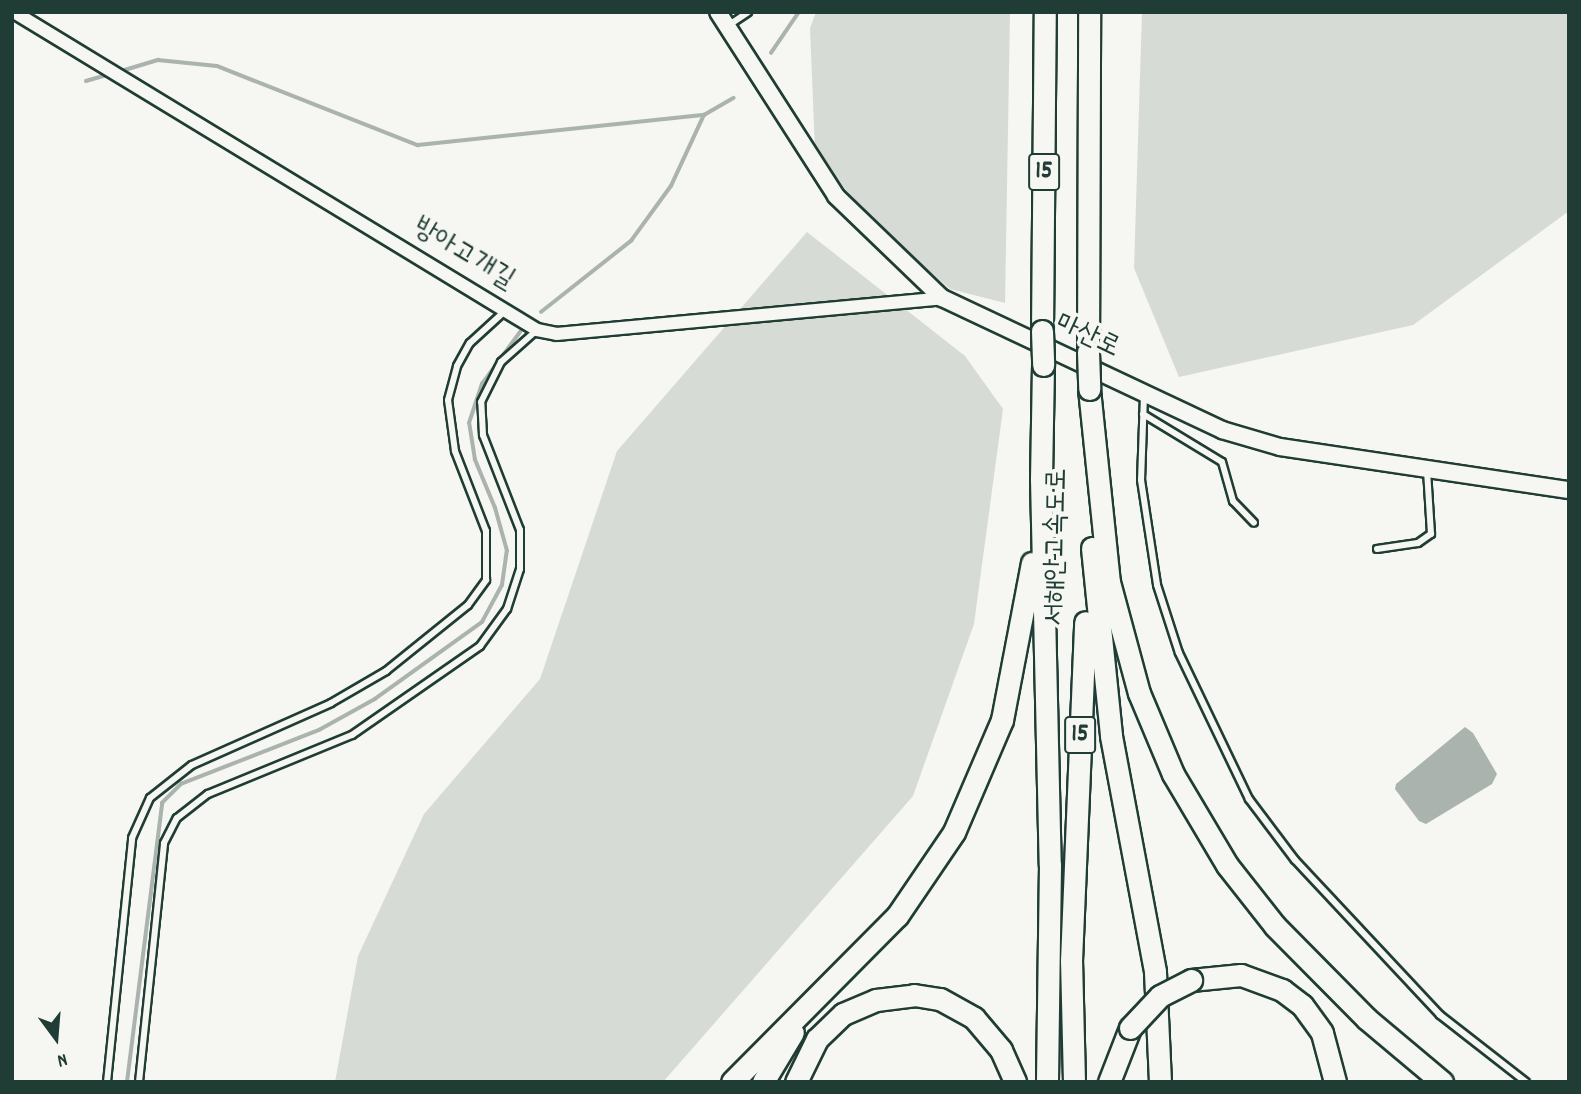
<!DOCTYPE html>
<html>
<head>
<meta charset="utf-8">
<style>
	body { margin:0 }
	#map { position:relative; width:1581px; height:1094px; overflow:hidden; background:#f6f6f2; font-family:Dekko,"Poor Story",sans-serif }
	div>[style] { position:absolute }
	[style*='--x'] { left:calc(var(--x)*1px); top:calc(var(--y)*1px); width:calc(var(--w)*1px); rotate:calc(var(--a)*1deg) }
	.green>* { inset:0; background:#d6dbd6 }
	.water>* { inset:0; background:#aab3ae }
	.stream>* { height:3.5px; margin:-1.75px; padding:0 1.75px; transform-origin:1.75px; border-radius:1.75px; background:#aab3ae }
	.roads { filter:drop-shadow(2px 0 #1f3d34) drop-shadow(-2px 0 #1f3d34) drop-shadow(0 2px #1f3d34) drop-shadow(0 -2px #1f3d34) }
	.lane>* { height:6px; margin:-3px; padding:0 3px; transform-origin:3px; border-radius:3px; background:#f6f6f2 }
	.street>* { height:12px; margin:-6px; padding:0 6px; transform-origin:6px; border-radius:6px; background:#f6f6f2 }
	.secondary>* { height:16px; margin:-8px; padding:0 8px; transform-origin:8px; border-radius:8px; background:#f6f6f2 }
	.highway>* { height:21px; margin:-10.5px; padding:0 10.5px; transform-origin:10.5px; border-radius:10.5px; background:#f6f6f2 }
	.bridges { filter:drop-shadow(2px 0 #1f3d34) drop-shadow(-2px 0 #1f3d34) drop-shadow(0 2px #1f3d34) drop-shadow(0 -2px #1f3d34) }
	.highway-bridge>* { height:21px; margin:-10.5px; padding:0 10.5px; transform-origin:10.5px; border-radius:10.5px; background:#f6f6f2 }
	span { translate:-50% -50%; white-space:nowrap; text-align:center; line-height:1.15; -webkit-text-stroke:7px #f6f6f2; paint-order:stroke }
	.shield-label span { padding:2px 5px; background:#f6f6f2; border:2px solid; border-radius:5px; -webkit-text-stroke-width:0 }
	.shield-label { font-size:26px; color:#1f3d34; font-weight:700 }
	.street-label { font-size:28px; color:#1f3d34 }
	.frame { position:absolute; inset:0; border:14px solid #1f3d34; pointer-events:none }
	.north { position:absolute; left:21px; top:1003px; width:70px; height:70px; -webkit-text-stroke:5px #f6f6f2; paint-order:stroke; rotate:164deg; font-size:19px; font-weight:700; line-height:28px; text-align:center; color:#1f3d34 }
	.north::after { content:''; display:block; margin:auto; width:24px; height:32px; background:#1f3d34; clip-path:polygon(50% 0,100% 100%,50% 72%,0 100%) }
</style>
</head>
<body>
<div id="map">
	<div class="green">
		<div style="clip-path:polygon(816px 12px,1010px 12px,1005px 303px,950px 289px,866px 216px,815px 150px,810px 28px)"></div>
		<div style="clip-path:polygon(1142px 12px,1569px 12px,1569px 211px,1413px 325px,1179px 377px,1134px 268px)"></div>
		<div style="clip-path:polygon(807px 232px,965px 356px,1003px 409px,974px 624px,913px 796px,663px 1082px,335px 1082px,358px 956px,424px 814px,540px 679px,617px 451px)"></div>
	</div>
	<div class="water">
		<div style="clip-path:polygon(1465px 727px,1473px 733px,1497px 774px,1492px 784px,1426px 824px,1419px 821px,1395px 789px,1396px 784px)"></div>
	</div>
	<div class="stream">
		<div style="--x:771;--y:53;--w:50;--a:-55.7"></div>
		<div style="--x:118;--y:72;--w:42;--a:-16.7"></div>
		<div style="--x:158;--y:60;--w:59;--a:5.8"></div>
		<div style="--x:217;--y:66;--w:216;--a:21.5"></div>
		<div style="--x:418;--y:145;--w:288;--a:-6"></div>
		<div style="--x:86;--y:81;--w:22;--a:-16"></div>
		<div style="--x:541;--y:312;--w:115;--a:-38.3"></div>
		<div style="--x:631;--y:241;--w:68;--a:-54"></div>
		<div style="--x:671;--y:186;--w:78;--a:-65.1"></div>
		<div style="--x:704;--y:115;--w:34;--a:-30"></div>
		<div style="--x:127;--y:1082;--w:281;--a:-82.8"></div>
		<div style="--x:162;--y:803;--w:27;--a:-45"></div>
		<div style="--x:181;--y:784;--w:148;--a:-21.4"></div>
		<div style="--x:319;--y:730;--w:64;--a:-29"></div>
		<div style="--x:375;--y:699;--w:132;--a:-35.7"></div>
		<div style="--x:482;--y:622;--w:42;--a:-61.6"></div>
		<div style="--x:502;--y:585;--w:34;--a:-82"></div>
		<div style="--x:507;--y:551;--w:45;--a:-105.6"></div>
		<div style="--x:495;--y:508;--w:52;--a:-112.6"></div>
		<div style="--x:475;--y:460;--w:37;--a:-99"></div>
		<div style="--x:469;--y:423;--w:41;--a:-71.6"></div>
		<div style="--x:482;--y:384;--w:64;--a:-53.8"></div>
	</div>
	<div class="roads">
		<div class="lane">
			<div style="--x:729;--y:25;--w:23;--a:-34"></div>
			<div style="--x:1144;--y:395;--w:85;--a:92"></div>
			<div style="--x:1141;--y:480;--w:106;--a:81.3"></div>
			<div style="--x:1157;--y:585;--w:71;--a:72.1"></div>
			<div style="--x:1179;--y:653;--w:162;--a:64.4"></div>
			<div style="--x:1249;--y:799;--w:76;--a:53"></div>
			<div style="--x:1295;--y:860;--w:212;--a:46.9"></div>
			<div style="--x:1440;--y:1015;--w:109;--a:37.9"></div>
			<div style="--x:1143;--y:414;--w:92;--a:31.3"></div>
			<div style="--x:1222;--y:462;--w:41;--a:74.2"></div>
			<div style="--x:1233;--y:501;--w:30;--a:46"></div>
			<div style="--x:1377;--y:549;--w:41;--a:-8.3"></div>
			<div style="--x:1418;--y:543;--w:16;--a:-35"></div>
			<div style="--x:1431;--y:534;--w:63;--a:-93.6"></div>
			<div style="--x:107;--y:1082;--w:245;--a:-84.1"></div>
			<div style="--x:132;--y:838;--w:44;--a:-65.8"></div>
			<div style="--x:150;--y:798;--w:53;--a:-38.2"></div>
			<div style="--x:192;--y:765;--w:152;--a:-24"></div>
			<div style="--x:331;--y:703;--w:64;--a:-30.2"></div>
			<div style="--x:386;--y:671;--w:105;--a:-38.8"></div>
			<div style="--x:468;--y:605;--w:31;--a:-54"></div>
			<div style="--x:486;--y:580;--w:49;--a:-90"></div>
			<div style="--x:486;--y:531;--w:86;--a:-111.2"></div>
			<div style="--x:455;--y:451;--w:51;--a:-97.8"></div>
			<div style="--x:448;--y:400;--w:35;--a:-75"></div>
			<div style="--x:457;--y:366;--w:26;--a:-61"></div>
			<div style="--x:470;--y:343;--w:47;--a:-42.4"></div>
			<div style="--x:139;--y:1082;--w:240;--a:-84"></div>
			<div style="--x:164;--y:843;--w:28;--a:-63"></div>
			<div style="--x:177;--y:818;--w:39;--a:-38"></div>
			<div style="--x:208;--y:794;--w:156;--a:-22.3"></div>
			<div style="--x:352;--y:735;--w:156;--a:-34.8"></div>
			<div style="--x:480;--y:646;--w:46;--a:-53.9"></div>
			<div style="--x:507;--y:609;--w:42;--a:-72"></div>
			<div style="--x:520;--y:569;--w:39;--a:-90"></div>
			<div style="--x:520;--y:530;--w:102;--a:-111.3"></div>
			<div style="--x:483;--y:435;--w:33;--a:-93"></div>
			<div style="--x:481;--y:402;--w:45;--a:-63.4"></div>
			<div style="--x:501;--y:362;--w:48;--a:-41.6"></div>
		</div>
		<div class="street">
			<div style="--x:14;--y:12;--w:612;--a:31.3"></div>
			<div style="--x:537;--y:330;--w:20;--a:11"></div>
			<div style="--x:557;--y:334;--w:387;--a:-5.3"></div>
		</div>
		<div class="secondary">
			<div style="--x:718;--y:12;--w:219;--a:57.3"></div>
			<div style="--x:836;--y:196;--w:147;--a:43.9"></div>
			<div style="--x:942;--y:298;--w:310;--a:25.2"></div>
			<div style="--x:1222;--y:430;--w:60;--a:16.3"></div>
			<div style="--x:1280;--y:447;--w:292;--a:8.5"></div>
		</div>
		<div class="highway">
			<div style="--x:1042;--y:331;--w:319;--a:-89.5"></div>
			<div style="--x:1088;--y:352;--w:340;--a:-89.8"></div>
			<div style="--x:1043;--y:365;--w:114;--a:91"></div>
			<div style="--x:1041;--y:479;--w:386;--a:88.7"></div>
			<div style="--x:1050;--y:865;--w:217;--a:90.8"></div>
			<div style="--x:1089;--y:389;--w:194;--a:84.1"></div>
			<div style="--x:1109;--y:582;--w:115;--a:74.9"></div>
			<div style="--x:1139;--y:693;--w:88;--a:67.2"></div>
			<div style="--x:1173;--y:774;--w:106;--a:59.3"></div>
			<div style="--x:1227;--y:865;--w:78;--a:51.8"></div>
			<div style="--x:1275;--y:926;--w:131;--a:45.3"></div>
			<div style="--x:1367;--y:1019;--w:98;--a:40"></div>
			<div style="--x:1092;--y:548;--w:189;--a:84.2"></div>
			<div style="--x:1111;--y:736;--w:240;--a:79.4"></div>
			<div style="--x:1155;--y:972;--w:110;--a:87.4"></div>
			<div style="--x:1191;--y:980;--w:50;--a:-5.7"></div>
			<div style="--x:1241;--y:975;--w:44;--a:20.1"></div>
			<div style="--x:1282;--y:990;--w:25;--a:37"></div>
			<div style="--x:1302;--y:1005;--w:34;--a:54"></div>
			<div style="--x:1322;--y:1033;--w:51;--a:75.1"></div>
			<div style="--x:732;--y:1082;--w:234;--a:-45.2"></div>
			<div style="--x:897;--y:916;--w:102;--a:-55.8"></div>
			<div style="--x:954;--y:832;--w:122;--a:-66.8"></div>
			<div style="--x:1002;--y:720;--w:160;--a:-79.2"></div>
			<div style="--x:763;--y:1082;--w:58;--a:-59"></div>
			<div style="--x:796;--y:1082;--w:48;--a:-64"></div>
			<div style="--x:817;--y:1039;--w:36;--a:-44"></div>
			<div style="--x:843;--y:1014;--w:36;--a:-23"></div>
			<div style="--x:876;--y:1000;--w:38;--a:-7"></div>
			<div style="--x:914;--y:995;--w:26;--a:9"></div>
			<div style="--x:940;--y:999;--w:39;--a:29"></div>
			<div style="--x:974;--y:1018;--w:42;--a:49.8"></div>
			<div style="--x:1001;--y:1050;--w:35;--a:66"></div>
			<div style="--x:1074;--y:1082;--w:121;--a:-91.4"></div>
			<div style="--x:1071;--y:961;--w:339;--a:-87.6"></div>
			<div style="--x:1109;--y:1082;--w:58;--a:-68.7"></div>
		</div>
	</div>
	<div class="bridges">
		<div class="highway-bridge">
			<div style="--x:1042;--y:331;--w:34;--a:88"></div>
			<div style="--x:1088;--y:352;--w:37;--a:88"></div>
			<div style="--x:1130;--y:1028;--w:44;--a:-46.8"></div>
			<div style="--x:1160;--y:996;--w:35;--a:-27"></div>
		</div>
	</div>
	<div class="shield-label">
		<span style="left:1044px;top:172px">15</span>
		<span style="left:1080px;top:735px">15</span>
	</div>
	<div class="street-label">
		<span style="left:463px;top:255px;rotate:31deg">방아고개길</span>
		<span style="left:1087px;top:337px;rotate:25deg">마산로</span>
		<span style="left:1058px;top:547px;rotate:-89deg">서해안고속도로</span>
	</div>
	<div class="frame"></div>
	<div class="north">N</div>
</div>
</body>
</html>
